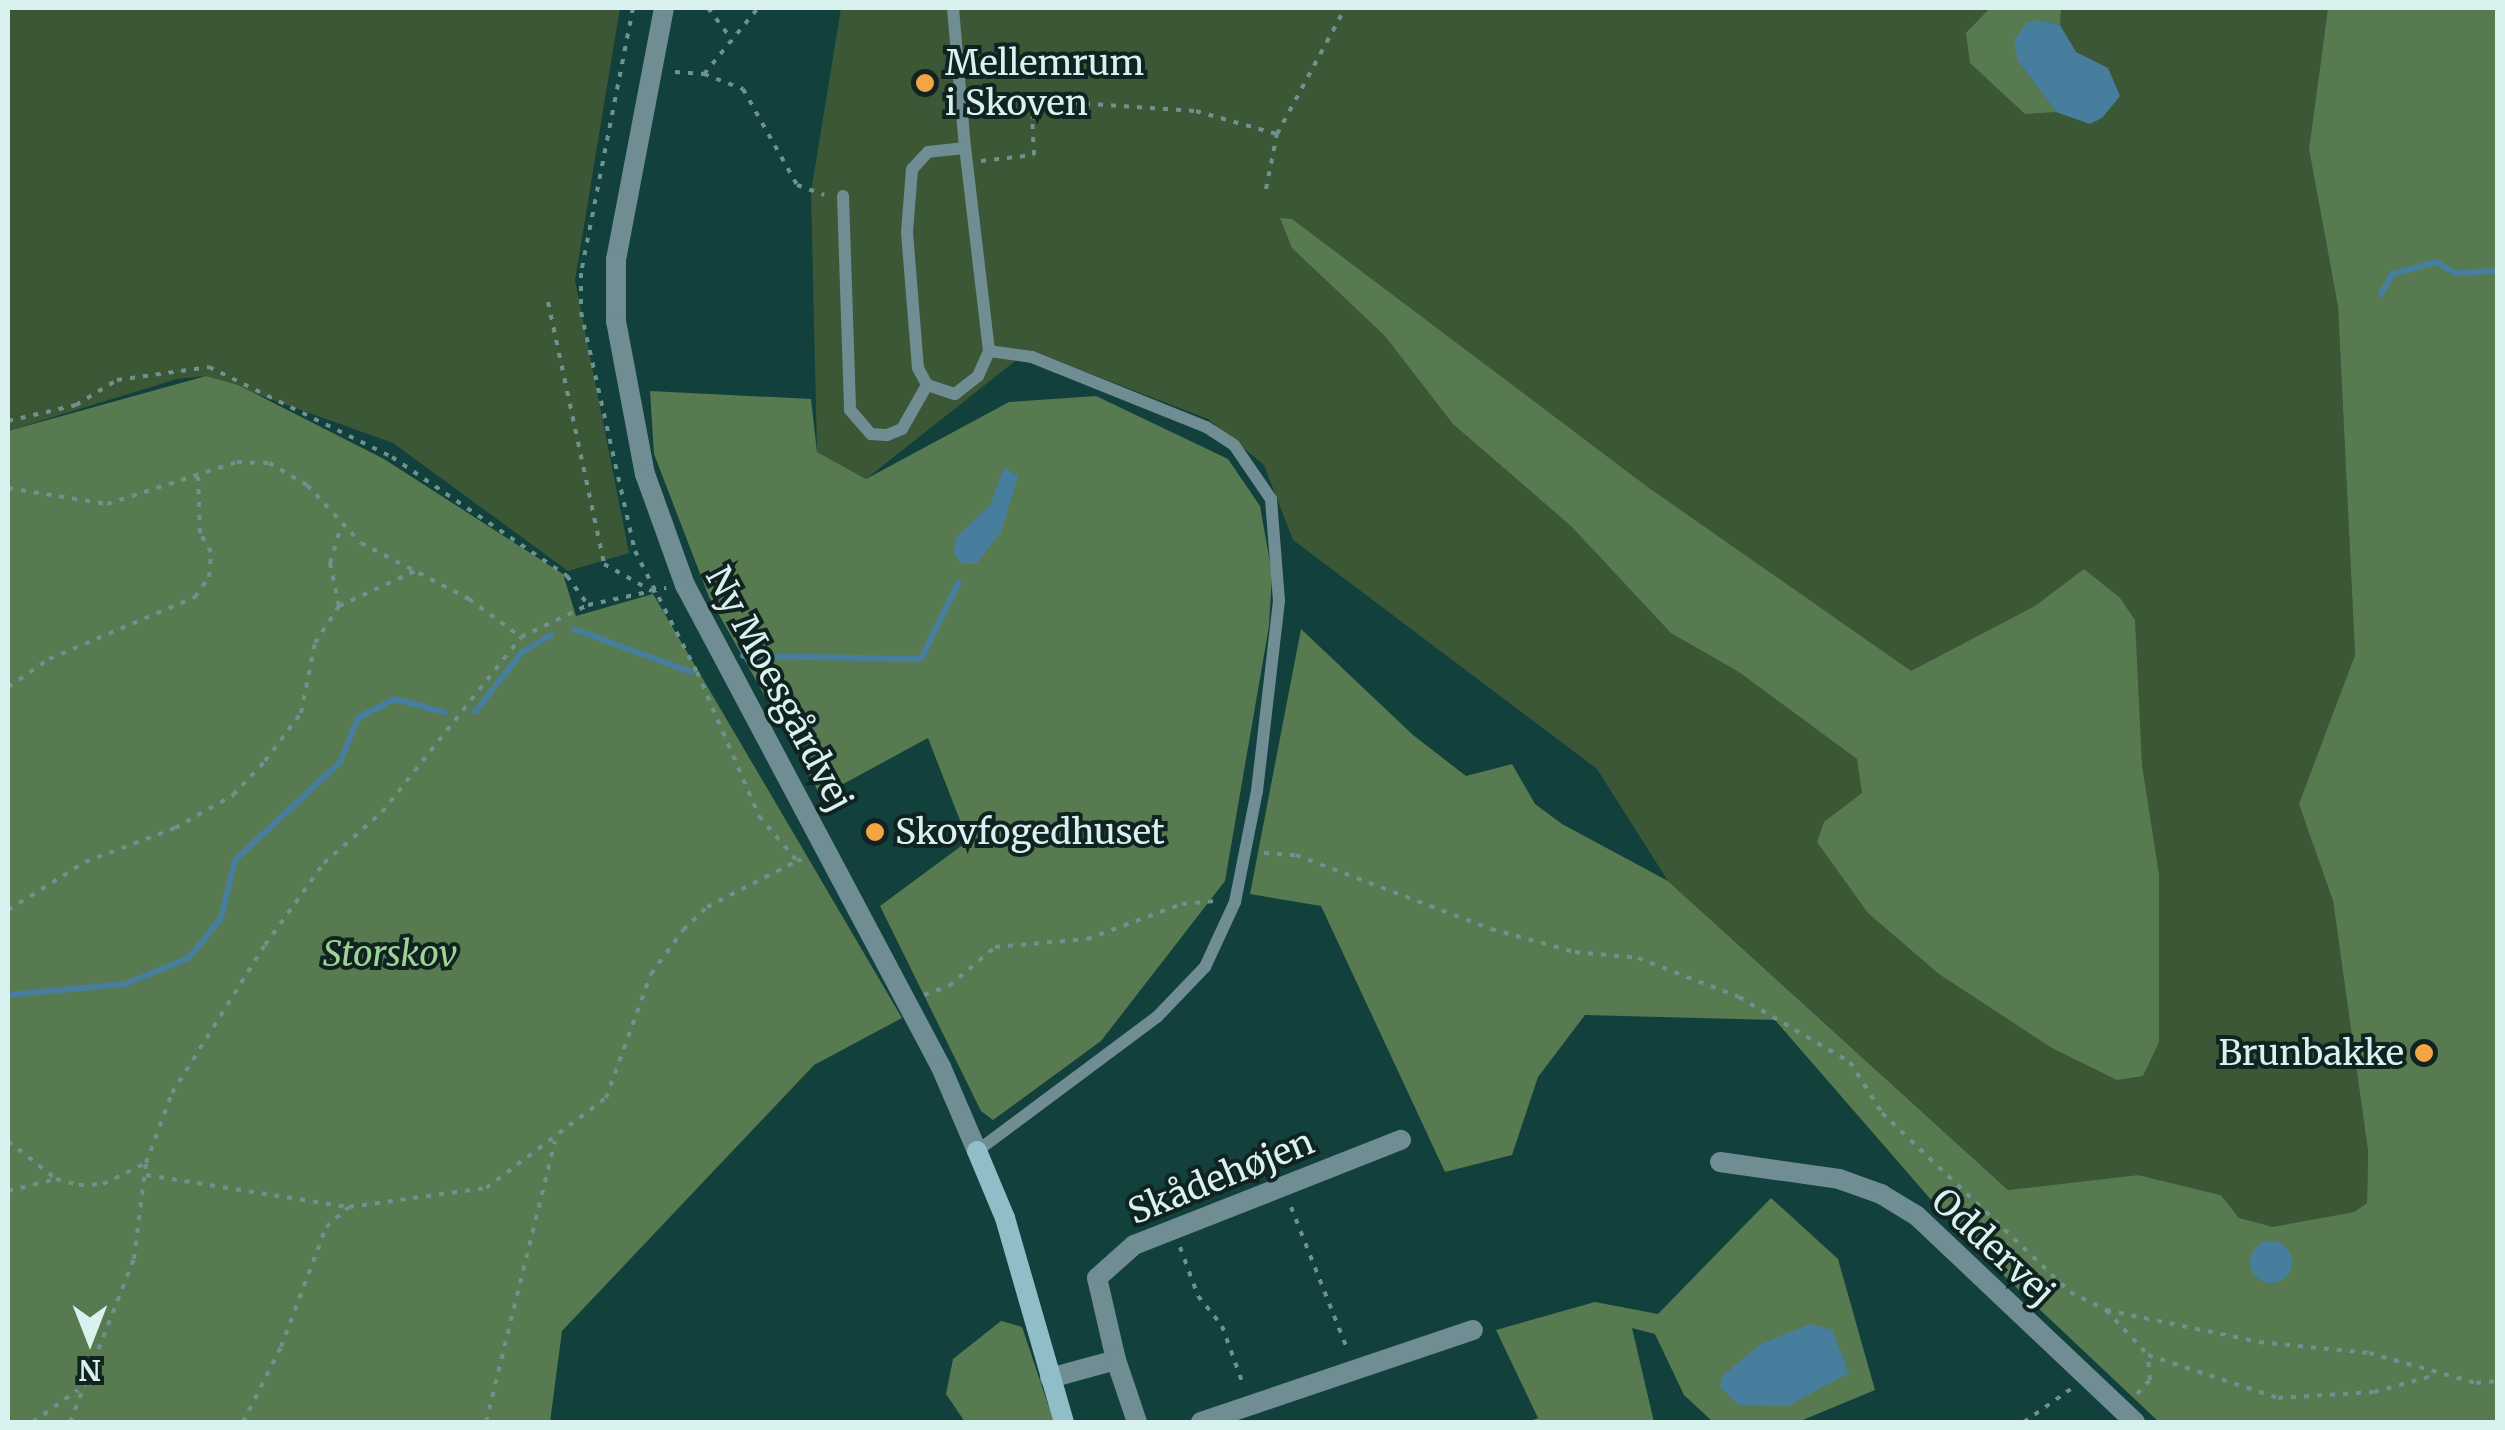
<!DOCTYPE html>
<html>
<head>
<meta charset="utf-8">
<style>
	body { margin:0 }
	#map { position:relative; width:2505px; height:1430px; overflow:hidden; background:#12403d; font-family:Merriweather,serif }
	div>[style] { position:absolute }
	[style*='--x'] { left:calc(var(--x)*1px); top:calc(var(--y)*1px); width:calc(var(--w)*1px); rotate:calc(var(--a)*1deg) }
	.green>* { inset:0; background:#3b5735 }
	.forest>* { inset:0; background:#587a50 }
	.water>* { inset:0; background:#487e9d }
	.round { border-radius:50% }
	.stream>* { height:6px; margin:-3px; padding:0 3px; transform-origin:3px; border-radius:3px; background:#487e9d }
	.path>* { height:4px; margin-top:-2px; transform-origin:0; background:repeating-linear-gradient(90deg,#6e928f 0 5px,transparent 0 13px) }
	.lane>* { height:12px; margin:-6px; padding:0 6px; transform-origin:6px; border-radius:6px; background:#708d94 }
	.street>* { height:20px; margin:-10px; padding:0 10px; transform-origin:10px; border-radius:10px; background:#708d94 }
	.secondary>* { height:20px; margin:-10px; padding:0 10px; transform-origin:10px; border-radius:10px; background:#8fbec8 }
	.dots>* { width:28px; height:28px; translate:-50% -50%; box-sizing:border-box; border:5px solid #112321; border-radius:50% }
	span { translate:-50% -50%; white-space:nowrap; text-align:center; line-height:1.15; -webkit-text-stroke:8px #112321; paint-order:stroke }
	.poi-label { font-size:35px; color:#daf2ef }
	.left { translate:0 -50%; text-align:left }
	.right { translate:-100% -50%; text-align:right }
	.street-label { font-size:35px; color:#daf2ef }
	.park-label { font-size:35px; color:#9ed392; font-style:italic }
	.frame { position:absolute; inset:0; border:10px solid #daf2ef; pointer-events:none }
	.north { position:absolute; left:40px; top:1290px; width:100px; height:100px; -webkit-text-stroke:8px #112321; paint-order:stroke; rotate:180deg; font-size:28px; font-weight:700; line-height:40px; text-align:center; color:#daf2ef }
	.north::after { content:''; display:block; margin:auto; width:35px; height:45px; background:#daf2ef; clip-path:polygon(50% 0,100% 100%,50% 72%,0 100%) }
</style>
</head>
<body>
<div id="map">
	<div class="green">
		<div style="clip-path:polygon(8px 8px,620px 8px,575px 280px,629px 553px,568px 571px,393px 443px,206px 376px,177px 379px,8px 431px)"></div>
		<div style="clip-path:polygon(841px 8px,2328px 8px,2309px 149px,2338px 307px,2355px 655px,2300px 804px,2333px 901px,2368px 1151px,2367px 1203px,2354px 1212px,2273px 1228px,2239px 1218px,2221px 1195px,2138px 1175px,2008px 1190px,1668px 881px,1597px 769px,1293px 540px,1264px 465px,1208px 419px,1029px 350px,866px 479px,817px 452px,811px 192px)"></div>
	</div>
	<div class="forest">
		<div style="clip-path:polygon(1990px 8px,2061px 8px,2060px 25px,2040px 20px,2018px 61px,2056px 112px,2025px 114px,1970px 63px,1966px 33px)"></div>
		<div style="clip-path:polygon(2328px 8px,2497px 8px,2497px 1422px,2159px 1422px,1966px 1240px,1775px 1020px,1585px 1015px,1538px 1077px,1512px 1155px,1445px 1172px,1321px 906px,1250px 894px,1301px 629px,1413px 735px,1466px 776px,1512px 764px,1535px 804px,1562px 824px,1668px 881px,2008px 1190px,2138px 1175px,2221px 1195px,2239px 1218px,2273px 1227px,2354px 1212px,2367px 1203px,2368px 1151px,2333px 901px,2299px 804px,2355px 655px,2338px 307px,2309px 149px)"></div>
		<div style="clip-path:polygon(1280px 218px,1292px 219px,1649px 488px,1911px 671px,2035px 606px,2084px 569px,2120px 598px,2135px 620px,2142px 765px,2159px 875px,2159px 1042px,2143px 1076px,2117px 1080px,2052px 1048px,1939px 974px,1868px 913px,1817px 842px,1824px 822px,1862px 793px,1857px 759px,1739px 672px,1671px 633px,1571px 526px,1453px 424px,1385px 336px,1292px 248px)"></div>
		<div style="clip-path:polygon(206px 376px,238px 385px,384px 459px,563px 574px,576px 616px,653px 594px,902px 1018px,814px 1065px,562px 1331px,550px 1422px,8px 1422px,8px 431px)"></div>
		<div style="clip-path:polygon(650px 391px,811px 399px,817px 452px,866px 479px,1009px 402px,1096px 396px,1228px 459px,1260px 506px,1272px 574px,1269px 626px,1225px 881px,1101px 1041px,993px 1120px,981px 1111px,880px 906px,968px 841px,928px 738px,821px 796px,709px 597px,654px 454px)"></div>
		<div style="clip-path:polygon(1771px 1198px,1838px 1259px,1875px 1390px,1798px 1422px,1713px 1422px,1684px 1395px,1655px 1334px,1632px 1328px,1654px 1422px,1528px 1422px,1538px 1418px,1496px 1330px,1595px 1302px,1658px 1314px)"></div>
		<div style="clip-path:polygon(1001px 1321px,1022px 1327px,1054px 1422px,965px 1422px,946px 1394px,953px 1359px)"></div>
	</div>
	<div class="water">
		<div style="clip-path:polygon(2040px 20px,2060px 25px,2076px 52px,2108px 68px,2120px 96px,2102px 118px,2090px 124px,2056px 112px,2018px 61px,2014px 41px,2026px 23px)"></div>
		<div style="clip-path:polygon(1004px 468px,1018px 476px,1001px 532px,976px 564px,963px 564px,954px 554px,955px 539px,990px 505px)"></div>
		<div class="round" style="left:2250px;top:1241px;width:42px;height:42px"></div>
		<div style="clip-path:polygon(1810px 1324px,1832px 1330px,1849px 1373px,1788px 1406px,1739px 1405px,1720px 1387px,1721px 1377px,1761px 1344px)"></div>
	</div>
	<div class="stream">
		<div style="--x:2381;--y:294;--w:23;--a:-61"></div>
		<div style="--x:2392;--y:274;--w:46;--a:-15.3"></div>
		<div style="--x:2436;--y:262;--w:22;--a:30"></div>
		<div style="--x:2455;--y:273;--w:43;--a:-2.7"></div>
		<div style="--x:574;--y:629;--w:125;--a:20.2"></div>
		<div style="--x:743;--y:656;--w:178;--a:1"></div>
		<div style="--x:921;--y:659;--w:85;--a:-64"></div>
		<div style="--x:475;--y:712;--w:76;--a:-51.9"></div>
		<div style="--x:522;--y:652;--w:34;--a:-30"></div>
		<div style="--x:8;--y:995;--w:118;--a:-5.4"></div>
		<div style="--x:125;--y:984;--w:69;--a:-22.1"></div>
		<div style="--x:189;--y:958;--w:51;--a:-51.3"></div>
		<div style="--x:221;--y:918;--w:60;--a:-76.4"></div>
		<div style="--x:235;--y:860;--w:144;--a:-43"></div>
		<div style="--x:340;--y:762;--w:48;--a:-67.8"></div>
		<div style="--x:358;--y:718;--w:41;--a:-27.8"></div>
		<div style="--x:394;--y:699;--w:52;--a:14.6"></div>
	</div>
	<div class="path">
		<div style="--x:633;--y:8;--w:270;--a:101.1"></div>
		<div style="--x:581;--y:273;--w:39;--a:90"></div>
		<div style="--x:581;--y:312;--w:245;--a:77.3"></div>
		<div style="--x:635;--y:551;--w:136;--a:62.9"></div>
		<div style="--x:697;--y:672;--w:157;--a:66.7"></div>
		<div style="--x:759;--y:816;--w:59;--a:49.8"></div>
		<div style="--x:797;--y:861;--w:9;--a:-21"></div>
		<div style="--x:708;--y:8;--w:39;--a:53"></div>
		<div style="--x:675;--y:72;--w:29;--a:4"></div>
		<div style="--x:704;--y:74;--w:85;--a:-50.7"></div>
		<div style="--x:704;--y:74;--w:42;--a:21"></div>
		<div style="--x:743;--y:89;--w:110;--a:60.6"></div>
		<div style="--x:797;--y:185;--w:29;--a:20"></div>
		<div style="--x:981;--y:161;--w:53;--a:-6.5"></div>
		<div style="--x:1034;--y:155;--w:36;--a:-93"></div>
		<div style="--x:1032;--y:119;--w:23;--a:-52"></div>
		<div style="--x:1046;--y:101;--w:150;--a:3.8"></div>
		<div style="--x:1196;--y:111;--w:84;--a:15.9"></div>
		<div style="--x:1277;--y:134;--w:143;--a:-61.6"></div>
		<div style="--x:1266;--y:189;--w:56;--a:-78.7"></div>
		<div style="--x:548;--y:302;--w:268;--a:77.9"></div>
		<div style="--x:604;--y:564;--w:55;--a:29.4"></div>
		<div style="--x:8;--y:421;--w:70;--a:-13.2"></div>
		<div style="--x:76;--y:405;--w:48;--a:-31.4"></div>
		<div style="--x:117;--y:380;--w:93;--a:-8"></div>
		<div style="--x:209;--y:367;--w:204;--a:26.2"></div>
		<div style="--x:392;--y:457;--w:212;--a:34.2"></div>
		<div style="--x:567;--y:576;--w:36;--a:54"></div>
		<div style="--x:8;--y:488;--w:100;--a:9.2"></div>
		<div style="--x:107;--y:504;--w:137;--a:-17.9"></div>
		<div style="--x:237;--y:462;--w:32;--a:2"></div>
		<div style="--x:269;--y:463;--w:44;--a:30.1"></div>
		<div style="--x:307;--y:485;--w:79;--a:47"></div>
		<div style="--x:361;--y:543;--w:122;--a:27.4"></div>
		<div style="--x:469;--y:599;--w:64;--a:36.2"></div>
		<div style="--x:339;--y:606;--w:84;--a:-24.7"></div>
		<div style="--x:8;--y:687;--w:50;--a:-34.3"></div>
		<div style="--x:49;--y:659;--w:159;--a:-23"></div>
		<div style="--x:195;--y:597;--w:24;--a:-55"></div>
		<div style="--x:209;--y:577;--w:25;--a:-85"></div>
		<div style="--x:211;--y:552;--w:22;--a:-120"></div>
		<div style="--x:200;--y:533;--w:56;--a:-92"></div>
		<div style="--x:1264;--y:853;--w:32;--a:4"></div>
		<div style="--x:1296;--y:855;--w:209;--a:20.8"></div>
		<div style="--x:1491;--y:929;--w:87;--a:15.3"></div>
		<div style="--x:1575;--y:952;--w:63;--a:5.4"></div>
		<div style="--x:1638;--y:958;--w:108;--a:21.1"></div>
		<div style="--x:1739;--y:997;--w:129;--a:30.4"></div>
		<div style="--x:1850;--y:1062;--w:60;--a:57.9"></div>
		<div style="--x:1882;--y:1113;--w:260;--a:43.6"></div>
		<div style="--x:2070;--y:1292;--w:40;--a:26.6"></div>
		<div style="--x:2106;--y:1310;--w:156;--a:11.8"></div>
		<div style="--x:2259;--y:1342;--w:111;--a:5.7"></div>
		<div style="--x:2369;--y:1353;--w:111;--a:15.7"></div>
		<div style="--x:2476;--y:1383;--w:22;--a:-5"></div>
		<div style="--x:8;--y:910;--w:91;--a:-31.9"></div>
		<div style="--x:85;--y:862;--w:96;--a:-20.7"></div>
		<div style="--x:175;--y:828;--w:67;--a:-29.6"></div>
		<div style="--x:233;--y:795;--w:47;--a:-46.7"></div>
		<div style="--x:265;--y:761;--w:60;--a:-53.1"></div>
		<div style="--x:301;--y:713;--w:71;--a:-78.7"></div>
		<div style="--x:315;--y:643;--w:44;--a:-57"></div>
		<div style="--x:339;--y:606;--w:44;--a:-101.8"></div>
		<div style="--x:330;--y:563;--w:39;--a:-73"></div>
		<div style="--x:924;--y:995;--w:27;--a:-20"></div>
		<div style="--x:949;--y:986;--w:60;--a:-40.3"></div>
		<div style="--x:995;--y:947;--w:92;--a:-5"></div>
		<div style="--x:1087;--y:939;--w:101;--a:-20.2"></div>
		<div style="--x:1182;--y:904;--w:33;--a:-5"></div>
		<div style="--x:8;--y:1141;--w:61;--a:38.4"></div>
		<div style="--x:56;--y:1179;--w:24;--a:15"></div>
		<div style="--x:79;--y:1185;--w:24;--a:-2"></div>
		<div style="--x:103;--y:1184;--w:48;--a:-26"></div>
		<div style="--x:146;--y:1175;--w:206;--a:9"></div>
		<div style="--x:349;--y:1207;--w:138;--a:-7.9"></div>
		<div style="--x:486;--y:1188;--w:150;--a:-36.9"></div>
		<div style="--x:606;--y:1098;--w:132;--a:-70.1"></div>
		<div style="--x:651;--y:974;--w:54;--a:-54"></div>
		<div style="--x:683;--y:930;--w:33;--a:-44"></div>
		<div style="--x:707;--y:907;--w:101;--a:-27.1"></div>
		<div style="--x:8;--y:1191;--w:49;--a:-14"></div>
		<div style="--x:1291;--y:1207;--w:155;--a:68.4"></div>
		<div style="--x:1180;--y:1247;--w:52;--a:69.8"></div>
		<div style="--x:1198;--y:1296;--w:38;--a:51"></div>
		<div style="--x:1222;--y:1326;--w:65;--a:70.2"></div>
		<div style="--x:2106;--y:1310;--w:62;--a:47"></div>
		<div style="--x:2148;--y:1355;--w:137;--a:18.3"></div>
		<div style="--x:2278;--y:1398;--w:96;--a:-3.6"></div>
		<div style="--x:2374;--y:1392;--w:64;--a:-15.3"></div>
		<div style="--x:2137;--y:1394;--w:19;--a:-47"></div>
		<div style="--x:2150;--y:1380;--w:25;--a:-95"></div>
		<div style="--x:33;--y:1422;--w:55;--a:-35.4"></div>
		<div style="--x:70;--y:1422;--w:175;--a:-68.6"></div>
		<div style="--x:134;--y:1259;--w:97;--a:-82.9"></div>
		<div style="--x:146;--y:1163;--w:75;--a:-69.6"></div>
		<div style="--x:172;--y:1093;--w:175;--a:-57.9"></div>
		<div style="--x:265;--y:945;--w:101;--a:-54.3"></div>
		<div style="--x:324;--y:863;--w:77;--a:-41.3"></div>
		<div style="--x:382;--y:812;--w:223;--a:-51.5"></div>
		<div style="--x:521;--y:637;--w:74;--a:-25.5"></div>
		<div style="--x:588;--y:605;--w:80;--a:-12.3"></div>
		<div style="--x:243;--y:1422;--w:84;--a:-63.1"></div>
		<div style="--x:281;--y:1347;--w:128;--a:-69.4"></div>
		<div style="--x:326;--y:1227;--w:30;--a:-41"></div>
		<div style="--x:486;--y:1422;--w:289;--a:-76.2"></div>
		<div style="--x:2024;--y:1422;--w:57;--a:-35.1"></div>
	</div>
	<div class="lane">
		<div style="--x:953;--y:8;--w:141;--a:85.1"></div>
		<div style="--x:843;--y:196;--w:214;--a:88.1"></div>
		<div style="--x:850;--y:410;--w:32;--a:49"></div>
		<div style="--x:871;--y:434;--w:16;--a:4"></div>
		<div style="--x:887;--y:435;--w:16;--a:-22"></div>
		<div style="--x:902;--y:429;--w:51;--a:-60.4"></div>
		<div style="--x:977;--y:1151;--w:224;--a:-36.7"></div>
		<div style="--x:1157;--y:1017;--w:69;--a:-46.2"></div>
		<div style="--x:1205;--y:967;--w:72;--a:-65.2"></div>
		<div style="--x:1235;--y:902;--w:113;--a:-78.8"></div>
		<div style="--x:1257;--y:791;--w:191;--a:-83.4"></div>
		<div style="--x:1279;--y:601;--w:102;--a:-94.5"></div>
		<div style="--x:1271;--y:499;--w:65;--a:-124.4"></div>
		<div style="--x:1234;--y:445;--w:33;--a:-147"></div>
		<div style="--x:1206;--y:427;--w:188;--a:-158.1"></div>
		<div style="--x:1032;--y:357;--w:43;--a:-172.1"></div>
		<div style="--x:989;--y:351;--w:204;--a:-96.7"></div>
		<div style="--x:965;--y:148;--w:37;--a:174"></div>
		<div style="--x:928;--y:152;--w:23;--a:133"></div>
		<div style="--x:912;--y:169;--w:63;--a:94.5"></div>
		<div style="--x:907;--y:232;--w:136;--a:85.4"></div>
		<div style="--x:918;--y:368;--w:19;--a:62"></div>
		<div style="--x:927;--y:385;--w:29;--a:18"></div>
		<div style="--x:955;--y:394;--w:29;--a:-38"></div>
		<div style="--x:978;--y:376;--w:27;--a:-66"></div>
	</div>
	<div class="street">
		<div style="--x:664;--y:8;--w:256;--a:100.8"></div>
		<div style="--x:616;--y:259;--w:62;--a:90"></div>
		<div style="--x:616;--y:321;--w:156;--a:79.3"></div>
		<div style="--x:645;--y:474;--w:118;--a:70.2"></div>
		<div style="--x:685;--y:585;--w:546;--a:62.03"></div>
		<div style="--x:941;--y:1067;--w:91;--a:66.8"></div>
		<div style="--x:1720;--y:1162;--w:120;--a:8.1"></div>
		<div style="--x:1839;--y:1179;--w:45;--a:19.7"></div>
		<div style="--x:1881;--y:1194;--w:42;--a:31.4"></div>
		<div style="--x:1917;--y:1216;--w:300;--a:43.4"></div>
		<div style="--x:1116;--y:1360;--w:84;--a:-103"></div>
		<div style="--x:1097;--y:1278;--w:50;--a:-41.7"></div>
		<div style="--x:1134;--y:1245;--w:287;--a:-21.5"></div>
		<div style="--x:1050;--y:1378;--w:68;--a:-15.3"></div>
		<div style="--x:1116;--y:1360;--w:65;--a:71.3"></div>
		<div style="--x:1201;--y:1422;--w:287;--a:-18.7"></div>
	</div>
	<div class="secondary">
		<div style="--x:977;--y:1151;--w:73;--a:67.3"></div>
		<div style="--x:1005;--y:1218;--w:212;--a:73.9"></div>
	</div>
	<div class="dots">
		<div style="left:925px;top:83px;background:#f3a443"></div>
		<div style="left:875px;top:832px;background:#f3a443"></div>
		<div style="left:2424px;top:1053px;background:#f3a443"></div>
	</div>
	<div class="poi-label">
		<span class="left" style="left:945px;top:83px">Mellemrum<br>i Skoven</span>
		<span class="left" style="left:895px;top:832px">Skovfogedhuset</span>
		<span class="right" style="left:2404px;top:1053px">Brunbakke</span>
	</div>
	<div class="street-label">
		<span style="left:779px;top:689px;rotate:62deg">Ny Moesgårdvej</span>
		<span style="left:1221px;top:1177px;rotate:-22deg">Skådehøjen</span>
		<span style="left:1993px;top:1247px;rotate:43deg">Oddervej</span>
	</div>
	<div class="park-label">
		<span style="left:390px;top:954px">Storskov</span>
	</div>
	<div class="frame"></div>
	<div class="north">N</div>
</div>
</body>
</html>
